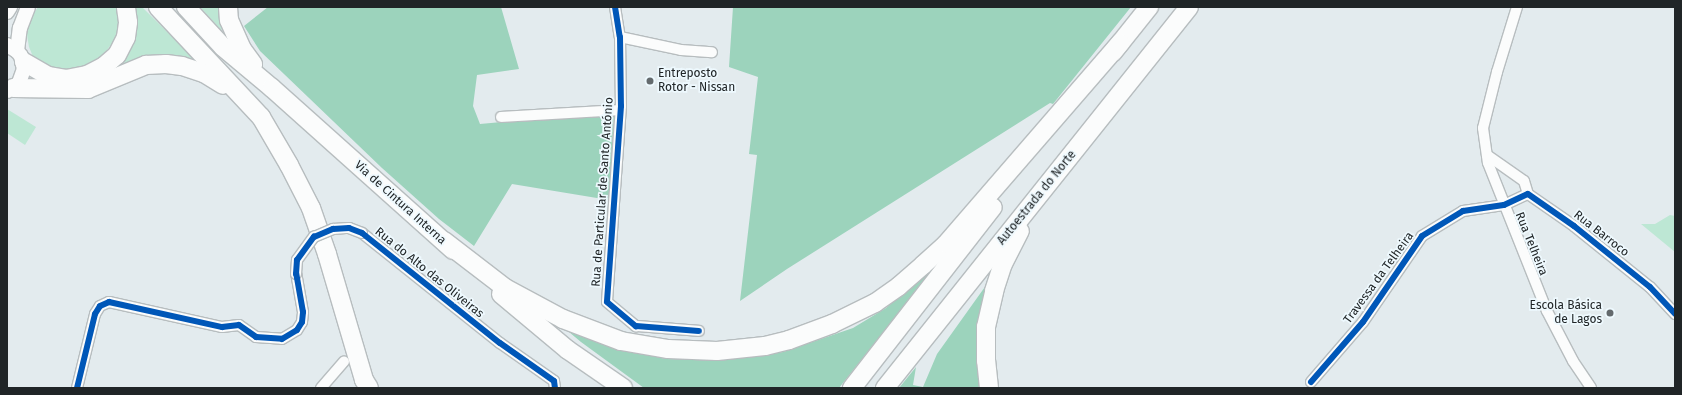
<!DOCTYPE html>
<html>
<head>
<meta charset="utf-8">
<style>
	body { margin:0 }
	#map { position:relative; width:1682px; height:395px; overflow:hidden; background:#e3ebee; font-family:"Fira Sans",sans-serif }
	div>[style] { position:absolute }
	[style*='--x'] { left:calc(var(--x)*1px); top:calc(var(--y)*1px); width:calc(var(--w)*1px); rotate:calc(var(--a)*1deg) }
	.green>* { inset:0; background:#bde7d4 }
	.forest>* { inset:0; background:#9cd3bc }
	.roads { filter:drop-shadow(1px 0 #b7bdbf) drop-shadow(-1px 0 #b7bdbf) drop-shadow(0 1px #b7bdbf) drop-shadow(0 -1px #b7bdbf) }
	.street>* { height:10px; margin:-5px; padding:0 5px; transform-origin:5px; border-radius:5px; background:#fbfcfc }
	.secondary>* { height:14px; margin:-7px; padding:0 7px; transform-origin:7px; border-radius:7px; background:#fbfcfc }
	.highway>* { height:18px; margin:-9px; padding:0 9px; transform-origin:9px; border-radius:9px; background:#fbfcfc }
	.bridges { filter:drop-shadow(1px 0 #b7bdbf) drop-shadow(-1px 0 #b7bdbf) drop-shadow(0 1px #b7bdbf) drop-shadow(0 -1px #b7bdbf) }
	.street-bridge>* { height:10px; margin:-5px; padding:0 5px; transform-origin:5px; border-radius:5px; background:#fbfcfc }
	.cycleway>* { height:6px; margin:-3px; padding:0 3px; transform-origin:3px; border-radius:3px; background:#0057b8 }
	.dots>* { width:11px; height:11px; translate:-50% -50%; box-sizing:border-box; border:2px solid #eef9fe; border-radius:50% }
	span { translate:-50% -50%; white-space:nowrap; text-align:center; line-height:1.15; -webkit-text-stroke:3.5px #eef9fe; paint-order:stroke }
	.poi-label { font-size:12px; color:#202527 }
	.left { translate:0 -50%; text-align:left }
	.right { translate:-100% -50%; text-align:right }
	.street-label { font-size:12px; color:#202527 }
	.frame { position:absolute; inset:0; border:8px solid #202527; pointer-events:none }
</style>
</head>
<body>
<div id="map">
	<div class="green">
		<div style="clip-path:polygon(38px 7px,118px 7px,121px 18px,116px 38px,104px 54px,88px 66px,72px 70px,59px 70px,43px 65px,34px 59px,29px 47px,27px 35px,28px 22px)"></div>
		<div style="clip-path:polygon(133px 7px,142px 7px,202px 66px,106px 75px)"></div>
		<div style="clip-path:polygon(200px 7px,219px 7px,222px 31px)"></div>
		<div style="clip-path:polygon(7px 109px,36px 127px,25px 145px,7px 133px)"></div>
		<div style="clip-path:polygon(1670px 215px,1675px 216px,1675px 252px,1641px 224px,1655px 224px)"></div>
	</div>
	<div class="forest">
		<div style="clip-path:polygon(268px 7px,501px 7px,519px 69px,477px 75px,473px 106px,480px 124px,614px 112px,609px 200px,512px 184px,474px 246px,439px 219px,382px 168px,260px 51px,244px 26px)"></div>
		<div style="clip-path:polygon(733px 7px,1131px 7px,1053px 104px,1050px 103px,787px 269px,740px 301px,757px 155px,749px 154px,758px 77px,729px 67px)"></div>
		<div style="clip-path:polygon(950px 248px,839px 388px,644px 388px,581px 342px,563px 327px,610px 347px,666px 359px,721px 360px,783px 352px,853px 328px,886px 308px,916px 282px)"></div>
		<div style="clip-path:polygon(987px 284px,982px 388px,899px 388px,916px 367px,913px 385px,923px 387px,937px 354px)"></div>
	</div>
	<div class="roads">
		<div class="street">
			<div style="--x:615;--y:7;--w:30;--a:81"></div>
			<div style="--x:620;--y:37;--w:69;--a:89.2"></div>
			<div style="--x:621;--y:106;--w:196;--a:94.1"></div>
			<div style="--x:607;--y:302;--w:38;--a:40"></div>
			<div style="--x:636;--y:326;--w:63;--a:4.5"></div>
			<div style="--x:1517;--y:7;--w:68;--a:107.1"></div>
			<div style="--x:1497;--y:72;--w:58;--a:104"></div>
			<div style="--x:1483;--y:128;--w:35;--a:82"></div>
			<div style="--x:1488;--y:163;--w:159;--a:68.3"></div>
			<div style="--x:1547;--y:311;--w:56;--a:62.5"></div>
			<div style="--x:1573;--y:361;--w:32;--a:56"></div>
			<div style="--x:620;--y:37;--w:62;--a:12"></div>
			<div style="--x:681;--y:50;--w:31;--a:4"></div>
			<div style="--x:501;--y:117;--w:119;--a:-3.4"></div>
			<div style="--x:1487;--y:155;--w:45;--a:35.1"></div>
			<div style="--x:1524;--y:181;--w:14;--a:73"></div>
			<div style="--x:362;--y:233;--w:176;--a:38.6"></div>
			<div style="--x:500;--y:343;--w:66;--a:35.1"></div>
			<div style="--x:554;--y:381;--w:7;--a:82"></div>
			<div style="--x:1311;--y:382;--w:79;--a:-49.1"></div>
			<div style="--x:1363;--y:322;--w:104;--a:-55.5"></div>
			<div style="--x:1422;--y:236;--w:48;--a:-31.4"></div>
			<div style="--x:1463;--y:211;--w:41;--a:-8.3"></div>
			<div style="--x:1504;--y:205;--w:26;--a:-25"></div>
			<div style="--x:1528;--y:194;--w:56;--a:34.8"></div>
			<div style="--x:1574;--y:226;--w:97;--a:38.8"></div>
			<div style="--x:1650;--y:287;--w:37;--a:47"></div>
			<div style="--x:77;--y:388;--w:76;--a:-76.3"></div>
			<div style="--x:95;--y:314;--w:9;--a:-58"></div>
			<div style="--x:100;--y:306;--w:10;--a:-24"></div>
			<div style="--x:109;--y:302;--w:116;--a:12.5"></div>
			<div style="--x:222;--y:327;--w:17;--a:-7"></div>
			<div style="--x:239;--y:325;--w:21;--a:35"></div>
			<div style="--x:256;--y:337;--w:26;--a:4"></div>
			<div style="--x:282;--y:339;--w:17;--a:-31"></div>
			<div style="--x:297;--y:330;--w:9;--a:-58"></div>
			<div style="--x:302;--y:322;--w:10;--a:-84"></div>
			<div style="--x:303;--y:312;--w:39;--a:-100"></div>
			<div style="--x:321;--y:388;--w:35;--a:-49"></div>
		</div>
		<div class="secondary">
			<div style="--x:7;--y:12;--w:6;--a:-59"></div>
			<div style="--x:7;--y:45;--w:12;--a:31"></div>
			<div style="--x:17;--y:51;--w:6;--a:51"></div>
			<div style="--x:21;--y:56;--w:13;--a:77"></div>
			<div style="--x:24;--y:69;--w:15;--a:110"></div>
			<div style="--x:19;--y:83;--w:14;--a:146"></div>
			<div style="--x:17;--y:51;--w:23;--a:-83"></div>
			<div style="--x:20;--y:28;--w:22;--a:-69"></div>
		</div>
		<div class="highway">
			<div style="--x:158;--y:7;--w:151;--a:46.9"></div>
			<div style="--x:261;--y:117;--w:56;--a:59.7"></div>
			<div style="--x:289;--y:165;--w:48;--a:62.9"></div>
			<div style="--x:311;--y:208;--w:49;--a:70.8"></div>
			<div style="--x:327;--y:254;--w:131;--a:73.6"></div>
			<div style="--x:364;--y:380;--w:9;--a:58"></div>
			<div style="--x:186;--y:7;--w:54;--a:47.2"></div>
			<div style="--x:223;--y:47;--w:64;--a:39.9"></div>
			<div style="--x:272;--y:88;--w:243;--a:41.8"></div>
			<div style="--x:228;--y:7;--w:13;--a:86"></div>
			<div style="--x:229;--y:20;--w:32;--a:66"></div>
			<div style="--x:242;--y:49;--w:19;--a:54"></div>
			<div style="--x:1113;--y:52;--w:58;--a:-51.3"></div>
			<div style="--x:24;--y:62;--w:28;--a:30"></div>
			<div style="--x:48;--y:76;--w:18;--a:9"></div>
			<div style="--x:66;--y:79;--w:21;--a:-11"></div>
			<div style="--x:87;--y:75;--w:18;--a:-27"></div>
			<div style="--x:103;--y:67;--w:18;--a:-41"></div>
			<div style="--x:117;--y:55;--w:20;--a:-63"></div>
			<div style="--x:126;--y:37;--w:15;--a:-82"></div>
			<div style="--x:128;--y:22;--w:15;--a:-98"></div>
			<div style="--x:13;--y:88;--w:75;--a:0.8"></div>
			<div style="--x:88;--y:89;--w:63;--a:-22.5"></div>
			<div style="--x:146;--y:65;--w:20;--a:-3"></div>
			<div style="--x:166;--y:64;--w:16;--a:7"></div>
			<div style="--x:182;--y:66;--w:23;--a:18"></div>
			<div style="--x:204;--y:73;--w:22;--a:32"></div>
			<div style="--x:444;--y:241;--w:77;--a:37.6"></div>
			<div style="--x:505;--y:288;--w:66;--a:28.1"></div>
			<div style="--x:563;--y:319;--w:62;--a:20.8"></div>
			<div style="--x:621;--y:341;--w:48;--a:9.7"></div>
			<div style="--x:668;--y:349;--w:49;--a:2.3"></div>
			<div style="--x:717;--y:351;--w:48;--a:-5.9"></div>
			<div style="--x:765;--y:346;--w:25;--a:-14"></div>
			<div style="--x:789;--y:340;--w:46;--a:-20.4"></div>
			<div style="--x:832;--y:324;--w:48;--a:-26"></div>
			<div style="--x:875;--y:303;--w:29;--a:-35"></div>
			<div style="--x:899;--y:286;--w:32;--a:-41"></div>
			<div style="--x:923;--y:265;--w:31;--a:-42"></div>
			<div style="--x:946;--y:244;--w:266;--a:-49.1"></div>
			<div style="--x:501;--y:294;--w:87;--a:39.9"></div>
			<div style="--x:568;--y:350;--w:67;--a:34.6"></div>
			<div style="--x:852;--y:388;--w:229;--a:-52.1"></div>
			<div style="--x:885;--y:388;--w:487;--a:-51.4"></div>
			<div style="--x:989;--y:388;--w:27;--a:-96"></div>
			<div style="--x:986;--y:361;--w:34;--a:-90"></div>
			<div style="--x:986;--y:327;--w:37;--a:-77"></div>
			<div style="--x:994;--y:291;--w:28;--a:-72"></div>
			<div style="--x:1003;--y:264;--w:37;--a:-63"></div>
		</div>
	</div>
	<div class="bridges">
		<div class="street-bridge">
			<div style="--x:296;--y:274;--w:14;--a:-86"></div>
			<div style="--x:297;--y:260;--w:29;--a:-54"></div>
			<div style="--x:314;--y:237;--w:21;--a:-23"></div>
			<div style="--x:333;--y:229;--w:16;--a:-4"></div>
			<div style="--x:349;--y:228;--w:14;--a:21"></div>
		</div>
	</div>
	<div class="cycleway">
		<div style="--x:615;--y:7;--w:30;--a:81"></div>
		<div style="--x:620;--y:37;--w:69;--a:89.2"></div>
		<div style="--x:621;--y:106;--w:196;--a:94.1"></div>
		<div style="--x:607;--y:302;--w:38;--a:40"></div>
		<div style="--x:636;--y:326;--w:63;--a:4.5"></div>
		<div style="--x:1311;--y:382;--w:79;--a:-49.1"></div>
		<div style="--x:1363;--y:322;--w:104;--a:-55.5"></div>
		<div style="--x:1422;--y:236;--w:48;--a:-31.4"></div>
		<div style="--x:1463;--y:211;--w:41;--a:-8.3"></div>
		<div style="--x:1504;--y:205;--w:26;--a:-25"></div>
		<div style="--x:1528;--y:194;--w:56;--a:34.8"></div>
		<div style="--x:1574;--y:226;--w:97;--a:38.8"></div>
		<div style="--x:1650;--y:287;--w:37;--a:47"></div>
		<div style="--x:77;--y:388;--w:76;--a:-76.3"></div>
		<div style="--x:95;--y:314;--w:9;--a:-58"></div>
		<div style="--x:100;--y:306;--w:10;--a:-24"></div>
		<div style="--x:109;--y:302;--w:116;--a:12.5"></div>
		<div style="--x:222;--y:327;--w:17;--a:-7"></div>
		<div style="--x:239;--y:325;--w:21;--a:35"></div>
		<div style="--x:256;--y:337;--w:26;--a:4"></div>
		<div style="--x:282;--y:339;--w:17;--a:-31"></div>
		<div style="--x:297;--y:330;--w:9;--a:-58"></div>
		<div style="--x:302;--y:322;--w:10;--a:-84"></div>
		<div style="--x:303;--y:312;--w:39;--a:-100"></div>
		<div style="--x:296;--y:274;--w:14;--a:-86"></div>
		<div style="--x:297;--y:260;--w:29;--a:-54"></div>
		<div style="--x:314;--y:237;--w:21;--a:-23"></div>
		<div style="--x:333;--y:229;--w:16;--a:-4"></div>
		<div style="--x:349;--y:228;--w:14;--a:21"></div>
		<div style="--x:362;--y:233;--w:176;--a:38.6"></div>
		<div style="--x:500;--y:343;--w:66;--a:35.1"></div>
		<div style="--x:554;--y:381;--w:7;--a:82"></div>
	</div>
	<div class="dots">
		<div style="left:650px;top:81px;background:#646a6d"></div>
		<div style="left:1610px;top:313px;background:#646a6d"></div>
	</div>
	<div class="poi-label">
		<span class="left" style="left:658px;top:81px">Entreposto<br>Rotor - Nissan</span>
		<span class="right" style="left:1602px;top:313px">Escola Básica<br>de Lagos</span>
	</div>
	<div class="street-label">
		<span style="left:603px;top:192px;rotate:-86deg">Rua de Particular de Santo António</span>
		<span style="left:1037px;top:198px;rotate:-51deg">Autoestrada do Norte</span>
		<span style="left:400px;top:203px;rotate:42deg">Via de Cintura Interna</span>
		<span style="left:1601px;top:234px;rotate:38deg">Rua Barroco</span>
		<span style="left:1531px;top:244px;rotate:68deg">Rua Telheira</span>
		<span style="left:429px;top:273px;rotate:39deg">Rua do Alto das Oliveiras</span>
		<span style="left:1379px;top:278px;rotate:-54deg">Travessa da Telheira</span>
	</div>
	<div class="frame"></div>
</div>
</body>
</html>
